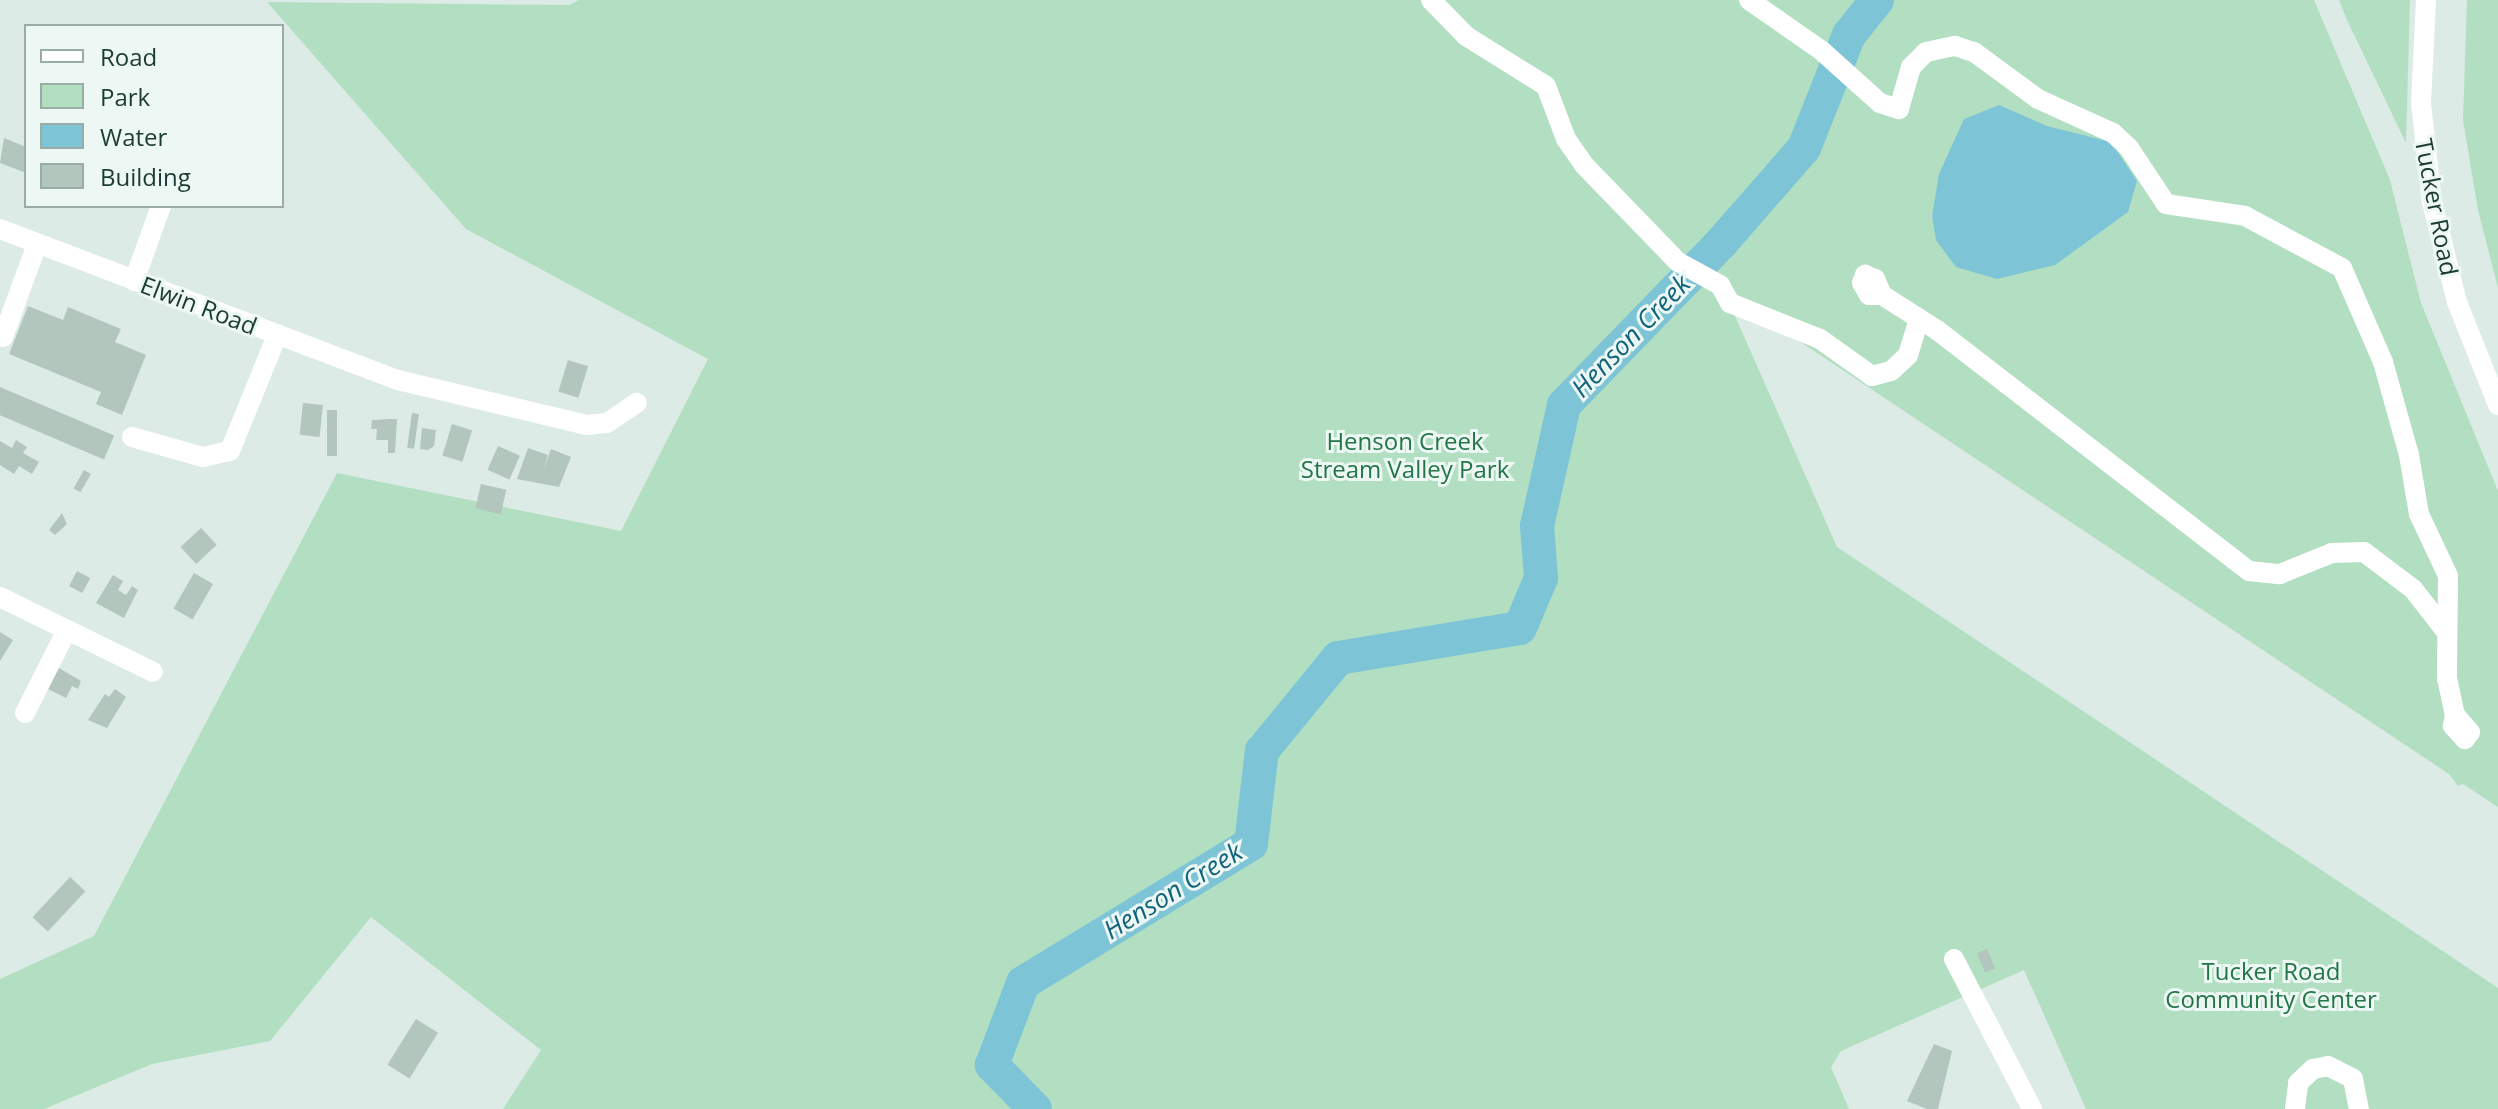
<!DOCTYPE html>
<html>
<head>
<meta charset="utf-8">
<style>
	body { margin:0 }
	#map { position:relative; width:2498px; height:1109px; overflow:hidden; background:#dcebe5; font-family:"Open Sans",sans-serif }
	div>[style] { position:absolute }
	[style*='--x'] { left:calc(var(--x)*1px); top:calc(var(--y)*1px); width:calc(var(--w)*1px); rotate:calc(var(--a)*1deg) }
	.green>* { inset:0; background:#b2dfc1 }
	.water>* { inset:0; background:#7dc4d7 }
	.river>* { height:34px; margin:-17px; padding:0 17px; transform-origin:17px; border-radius:17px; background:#7dc4d7 }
	.building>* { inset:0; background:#b2c6be; transform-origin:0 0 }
	.minor>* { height:20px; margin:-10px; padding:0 10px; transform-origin:10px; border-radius:10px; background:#fff }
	span { translate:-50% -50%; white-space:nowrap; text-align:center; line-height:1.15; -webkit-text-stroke:6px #edf7f3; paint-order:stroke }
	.street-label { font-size:24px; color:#1d3b35 }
	.park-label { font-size:24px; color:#237648 }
	.water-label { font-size:26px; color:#11647d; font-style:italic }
	.legend { position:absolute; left:24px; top:24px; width:260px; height:184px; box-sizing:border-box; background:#edf7f3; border:2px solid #9aaca7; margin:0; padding:10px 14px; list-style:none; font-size:24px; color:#1d3b35 }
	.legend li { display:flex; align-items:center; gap:16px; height:40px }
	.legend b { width:40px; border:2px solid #9aaca7 }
</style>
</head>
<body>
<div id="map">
	<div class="green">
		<div style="clip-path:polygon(579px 0,2314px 0,2390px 180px,2421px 303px,2498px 491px,2498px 807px,2463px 784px,2458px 786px,2449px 774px,1724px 291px,1837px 547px,2498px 988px,2498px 1109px,2086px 1109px,2024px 970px,1841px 1051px,1831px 1067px,1849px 1109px,503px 1109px,541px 1050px,371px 917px,270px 1041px,152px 1064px,44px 1109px,0 1109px,0 979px,94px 936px,337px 473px,621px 531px,708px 359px,466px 229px,267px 2px,569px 5px)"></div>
		<div style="clip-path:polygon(2339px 0,2410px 0,2406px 143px,2347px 20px)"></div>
		<div style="clip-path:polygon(2467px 0,2498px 0,2498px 288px,2478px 210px,2463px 120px)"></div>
	</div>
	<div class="water">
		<div style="clip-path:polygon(1999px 105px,2047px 126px,2111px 142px,2137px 181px,2128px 212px,2055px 265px,1997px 279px,1956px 267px,1936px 240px,1932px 216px,1939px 174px,1964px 119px)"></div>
	</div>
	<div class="river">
		<div style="--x:1035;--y:1109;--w:62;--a:-134.3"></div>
		<div style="--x:992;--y:1065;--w:88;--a:-69.3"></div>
		<div style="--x:1023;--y:983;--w:267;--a:-31.4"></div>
		<div style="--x:1251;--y:844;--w:94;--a:-83.3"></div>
		<div style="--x:1262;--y:751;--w:120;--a:-50.7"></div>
		<div style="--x:1338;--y:658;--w:184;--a:-9.4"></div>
		<div style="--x:1520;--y:628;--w:54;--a:-67.2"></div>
		<div style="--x:1541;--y:578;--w:52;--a:-94.4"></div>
		<div style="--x:1537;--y:526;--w:124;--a:-77.4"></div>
		<div style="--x:1564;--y:405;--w:227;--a:-45.9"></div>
		<div style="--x:1722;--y:242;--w:125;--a:-48.9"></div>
		<div style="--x:1804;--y:148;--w:122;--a:-68.3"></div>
		<div style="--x:1849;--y:35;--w:45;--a:-51.3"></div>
	</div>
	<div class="building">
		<div style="clip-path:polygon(4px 138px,26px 147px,24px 172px,0 163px)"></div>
		<div style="clip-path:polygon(28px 306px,63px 320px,68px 307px,121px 329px,115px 342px,146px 355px,122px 415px,96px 404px,101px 392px,9px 354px)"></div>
		<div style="left:568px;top:360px;width:21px;height:33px;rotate:17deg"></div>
		<div style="left:0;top:387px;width:124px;height:26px;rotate:23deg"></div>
		<div style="left:303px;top:403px;width:20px;height:32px;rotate:6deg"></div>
		<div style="left:327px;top:410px;width:10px;height:46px"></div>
		<div style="left:412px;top:413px;width:7px;height:35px;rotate:8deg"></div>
		<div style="clip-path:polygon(389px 419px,397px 419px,395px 453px,388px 453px,388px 440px,376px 440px,377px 429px,371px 429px,372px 420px)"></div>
		<div style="left:452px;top:424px;width:21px;height:33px;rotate:17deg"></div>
		<div style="clip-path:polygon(422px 428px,436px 430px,434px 446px,428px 450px,420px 449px)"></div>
		<div style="clip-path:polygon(16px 440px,27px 447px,23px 453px,39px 462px,32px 474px,19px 466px,14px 474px,0 465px,0 441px,12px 448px)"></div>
		<div style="left:498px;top:446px;width:24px;height:26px;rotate:24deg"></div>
		<div style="clip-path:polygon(528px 448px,548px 455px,544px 469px,551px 449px,571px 457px,559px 487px,517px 479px)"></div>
		<div style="left:84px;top:470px;width:8px;height:21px;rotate:30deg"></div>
		<div style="left:481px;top:484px;width:26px;height:25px;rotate:13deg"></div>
		<div style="clip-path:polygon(62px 513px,67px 524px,55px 535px,49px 530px)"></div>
		<div style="left:201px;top:528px;width:23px;height:28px;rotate:47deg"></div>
		<div style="left:77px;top:571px;width:15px;height:17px;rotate:28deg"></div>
		<div style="left:194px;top:573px;width:22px;height:41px;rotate:30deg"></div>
		<div style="clip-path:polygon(113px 575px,123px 581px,118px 590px,126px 595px,132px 586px,138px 590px,124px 618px,96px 603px)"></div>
		<div style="clip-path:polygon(0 632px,13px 640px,0 661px)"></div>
		<div style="clip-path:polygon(59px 668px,81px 681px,78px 689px,72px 686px,66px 698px,44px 687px)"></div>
		<div style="clip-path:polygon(115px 689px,126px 697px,107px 728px,88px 720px,105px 694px,109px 697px)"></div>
		<div style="left:70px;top:877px;width:21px;height:55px;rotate:43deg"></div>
		<div style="left:1987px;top:949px;width:21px;height:11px;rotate:67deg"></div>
		<div style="left:416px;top:1019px;width:26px;height:54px;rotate:32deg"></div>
		<div style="clip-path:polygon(1934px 1044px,1952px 1051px,1938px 1109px,1927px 1109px,1907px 1101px)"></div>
	</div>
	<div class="minor">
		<div style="--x:1431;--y:0;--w:50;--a:45.8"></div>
		<div style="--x:1466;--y:36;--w:94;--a:32"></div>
		<div style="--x:1546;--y:86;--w:57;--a:69.3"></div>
		<div style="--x:1566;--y:139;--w:32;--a:55"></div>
		<div style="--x:1584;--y:165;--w:135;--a:45.9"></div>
		<div style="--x:1678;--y:262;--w:48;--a:28.7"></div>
		<div style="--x:1720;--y:285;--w:21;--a:61"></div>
		<div style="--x:1730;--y:303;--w:97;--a:21.8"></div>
		<div style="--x:1820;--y:339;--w:64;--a:35.4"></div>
		<div style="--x:1872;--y:376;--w:20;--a:-15"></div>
		<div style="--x:1891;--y:371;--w:23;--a:-43"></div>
		<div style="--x:1908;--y:355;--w:34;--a:-73"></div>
		<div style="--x:1749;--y:0;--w:89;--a:34.9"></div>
		<div style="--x:1822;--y:51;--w:78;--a:41.9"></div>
		<div style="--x:1880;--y:103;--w:20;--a:18"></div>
		<div style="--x:1899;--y:109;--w:44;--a:-74.1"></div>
		<div style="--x:1911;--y:67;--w:21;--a:-45"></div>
		<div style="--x:1926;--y:52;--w:30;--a:-12"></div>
		<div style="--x:1955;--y:46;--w:20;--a:18"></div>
		<div style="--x:1974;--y:52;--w:79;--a:36.3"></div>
		<div style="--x:2038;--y:99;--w:82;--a:24.4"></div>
		<div style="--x:2113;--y:133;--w:22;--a:43"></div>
		<div style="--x:2129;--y:148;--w:67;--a:56.5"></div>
		<div style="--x:2166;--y:204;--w:80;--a:8.6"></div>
		<div style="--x:2245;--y:216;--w:110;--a:28.2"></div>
		<div style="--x:2342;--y:268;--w:103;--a:66.4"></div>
		<div style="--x:2383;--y:362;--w:97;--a:74.4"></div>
		<div style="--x:2409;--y:455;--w:60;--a:80.4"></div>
		<div style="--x:2419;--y:514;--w:68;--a:64.9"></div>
		<div style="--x:2448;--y:576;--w:102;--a:90.6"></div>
		<div style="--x:2447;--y:678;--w:38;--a:78"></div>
		<div style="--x:2455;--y:715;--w:23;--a:49"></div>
		<div style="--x:2470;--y:732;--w:9;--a:126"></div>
		<div style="--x:2465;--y:739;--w:18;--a:-133"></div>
		<div style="--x:2453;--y:726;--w:11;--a:-80"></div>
		<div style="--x:2426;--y:0;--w:103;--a:92.8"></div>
		<div style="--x:2421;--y:103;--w:100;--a:83.7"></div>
		<div style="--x:2432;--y:202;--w:103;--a:76"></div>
		<div style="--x:2457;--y:302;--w:111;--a:68.3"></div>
		<div style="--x:0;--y:229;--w:426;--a:20.8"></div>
		<div style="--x:398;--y:380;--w:194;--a:13.4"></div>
		<div style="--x:587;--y:425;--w:20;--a:-6"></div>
		<div style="--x:607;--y:423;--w:36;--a:-34"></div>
		<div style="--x:134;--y:281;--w:80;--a:-70.2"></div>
		<div style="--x:1882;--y:295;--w:13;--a:180"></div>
		<div style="--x:1869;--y:295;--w:14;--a:-120"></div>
		<div style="--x:1862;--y:283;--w:9;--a:-69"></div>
		<div style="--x:1865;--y:275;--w:11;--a:22"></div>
		<div style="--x:1875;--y:279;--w:17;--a:66"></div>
		<div style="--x:1882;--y:295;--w:65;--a:32.5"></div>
		<div style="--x:1937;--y:330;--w:394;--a:37.7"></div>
		<div style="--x:2249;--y:571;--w:31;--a:6"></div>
		<div style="--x:2280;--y:574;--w:56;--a:-22"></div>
		<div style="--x:2332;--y:553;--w:32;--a:-2"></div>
		<div style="--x:2364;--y:552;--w:61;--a:37.1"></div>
		<div style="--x:2413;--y:589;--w:52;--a:52"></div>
		<div style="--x:3;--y:337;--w:99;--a:-69.9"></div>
		<div style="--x:132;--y:437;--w:74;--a:15.7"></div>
		<div style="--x:203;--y:457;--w:28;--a:-13"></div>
		<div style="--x:230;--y:451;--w:125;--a:-67.9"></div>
		<div style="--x:0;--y:597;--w:170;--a:26.1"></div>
		<div style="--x:25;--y:713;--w:93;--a:-63.2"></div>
		<div style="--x:1954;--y:959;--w:169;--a:62.5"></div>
		<div style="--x:2295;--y:1109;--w:26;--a:-83"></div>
		<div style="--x:2298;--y:1083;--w:21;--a:-43"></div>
		<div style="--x:2313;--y:1069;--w:15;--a:-11"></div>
		<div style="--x:2328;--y:1066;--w:28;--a:27"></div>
		<div style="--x:2353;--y:1079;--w:31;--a:79"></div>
	</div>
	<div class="street-label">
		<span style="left:2437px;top:207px;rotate:79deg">Tucker Road</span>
		<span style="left:199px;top:305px;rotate:21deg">Elwin Road</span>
	</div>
	<div class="park-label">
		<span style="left:1405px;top:455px">Henson Creek<br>Stream Valley Park</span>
		<span style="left:2271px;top:985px">Tucker Road<br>Community Center</span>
	</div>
	<div class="water-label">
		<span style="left:1631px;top:336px;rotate:-46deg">Henson Creek</span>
		<span style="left:1173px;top:891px;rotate:-32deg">Henson Creek</span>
	</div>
	<ul class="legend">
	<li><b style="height:10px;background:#fff"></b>Road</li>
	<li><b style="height:22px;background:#b2dfc1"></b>Park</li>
	<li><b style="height:22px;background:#7dc4d7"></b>Water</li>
	<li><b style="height:22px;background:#b2c6be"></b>Building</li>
	</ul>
</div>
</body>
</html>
